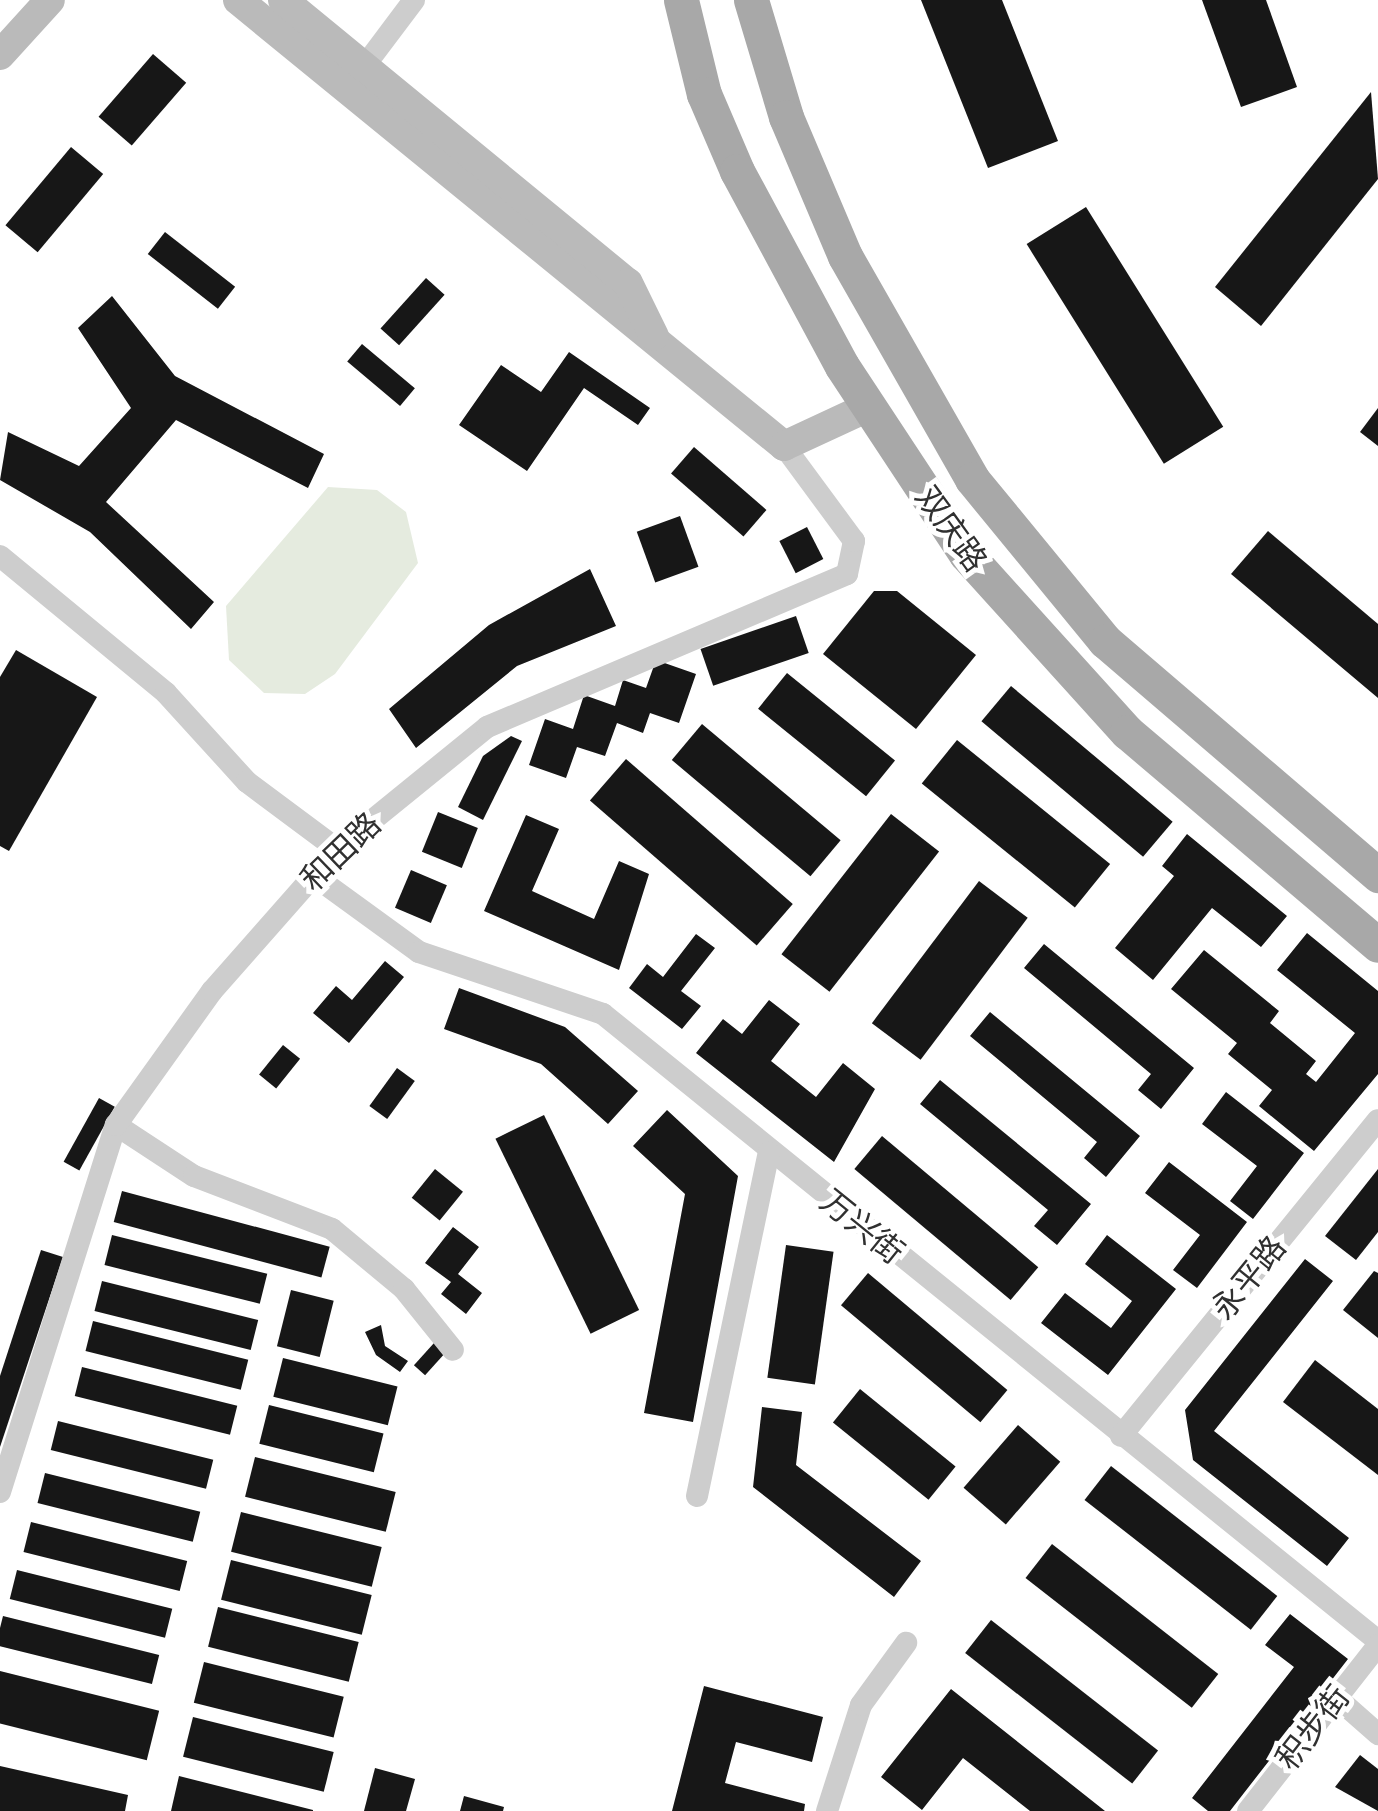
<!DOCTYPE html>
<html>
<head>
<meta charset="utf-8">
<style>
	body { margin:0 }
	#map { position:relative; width:1378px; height:1811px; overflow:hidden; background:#fff; font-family:"Space Grotesk","Noto Sans SC",sans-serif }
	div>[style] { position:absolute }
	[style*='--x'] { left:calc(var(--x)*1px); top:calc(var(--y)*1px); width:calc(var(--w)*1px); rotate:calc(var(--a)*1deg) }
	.green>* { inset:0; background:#e5ebdf }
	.building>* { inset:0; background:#171717; transform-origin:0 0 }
	.street>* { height:22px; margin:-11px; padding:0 11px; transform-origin:11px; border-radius:11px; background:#cdcdcd }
	.secondary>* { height:30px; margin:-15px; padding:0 15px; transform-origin:15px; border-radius:15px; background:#bababa }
	.primary>* { height:35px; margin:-17.5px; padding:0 17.5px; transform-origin:17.5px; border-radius:17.5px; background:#a8a8a8 }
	span { translate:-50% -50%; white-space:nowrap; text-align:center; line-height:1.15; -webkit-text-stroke:10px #fff; paint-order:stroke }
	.street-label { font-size:32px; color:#303030 }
</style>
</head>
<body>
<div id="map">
	<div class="green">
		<div style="clip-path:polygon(328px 487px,377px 490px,406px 512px,418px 563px,335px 674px,305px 694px,264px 693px,229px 660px,226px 606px)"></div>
	</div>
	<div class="building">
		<div style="clip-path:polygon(921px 0,1002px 0,1058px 141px,988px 168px)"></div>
		<div style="clip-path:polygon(1202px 0,1266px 0,1297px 87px,1241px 107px)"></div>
		<div style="left:153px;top:54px;width:44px;height:83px;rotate:41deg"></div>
		<div style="clip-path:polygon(1371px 92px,1378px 179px,1261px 326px,1215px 287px)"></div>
		<div style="left:71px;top:147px;width:42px;height:102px;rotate:40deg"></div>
		<div style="left:1086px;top:207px;width:259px;height:70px;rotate:58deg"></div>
		<div style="left:165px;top:232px;width:89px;height:28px;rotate:38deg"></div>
		<div style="left:426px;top:278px;width:25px;height:68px;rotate:42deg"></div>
		<div style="clip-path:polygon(112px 296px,175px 376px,324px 454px,308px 488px,176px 420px,106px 502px,214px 602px,191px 629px,90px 532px,0 480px,8px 432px,79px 466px,131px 408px,78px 328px)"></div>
		<div style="left:362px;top:344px;width:69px;height:23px;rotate:40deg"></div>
		<div style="clip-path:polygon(569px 352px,650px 408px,638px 425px,584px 388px,527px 471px,459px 425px,501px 365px,541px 392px)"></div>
		<div style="clip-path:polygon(1378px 408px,1378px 446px,1360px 432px)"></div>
		<div style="left:694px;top:447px;width:96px;height:35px;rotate:41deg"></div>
		<div style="left:680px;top:516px;width:54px;height:46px;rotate:70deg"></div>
		<div style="left:807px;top:527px;width:36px;height:31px;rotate:63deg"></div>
		<div style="clip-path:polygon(1268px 531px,1378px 624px,1378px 698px,1231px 574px)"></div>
		<div style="clip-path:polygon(590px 569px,616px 626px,517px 666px,416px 748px,389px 709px,489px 625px)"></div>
		<div style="clip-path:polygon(874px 591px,897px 591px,976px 655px,916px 729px,823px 654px)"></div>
		<div style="left:796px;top:616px;width:39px;height:101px;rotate:71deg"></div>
		<div style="clip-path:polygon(16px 650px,97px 697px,9px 851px,0 846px,0 677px)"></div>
		<div style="clip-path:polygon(656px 660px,696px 674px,679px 723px,650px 713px,643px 733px,617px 723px,605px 756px,577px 747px,566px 778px,529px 765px,545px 719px,573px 729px,584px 695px,615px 706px,623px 680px,646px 688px)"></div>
		<div style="left:787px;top:673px;width:139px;height:46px;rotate:39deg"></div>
		<div style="left:1011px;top:686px;width:211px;height:46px;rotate:40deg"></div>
		<div style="left:702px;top:724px;width:181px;height:47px;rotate:40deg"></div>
		<div style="clip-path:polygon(511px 736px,522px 741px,483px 820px,458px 807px,483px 756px)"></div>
		<div style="left:957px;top:740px;width:197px;height:56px;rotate:39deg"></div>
		<div style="left:626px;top:759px;width:221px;height:55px;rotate:41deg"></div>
		<div style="left:438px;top:812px;width:43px;height:43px;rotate:22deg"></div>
		<div style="left:891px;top:814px;width:61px;height:178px;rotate:38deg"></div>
		<div style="clip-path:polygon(526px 815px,559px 829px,532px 891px,594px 919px,619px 861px,649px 874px,619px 970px,484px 911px)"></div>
		<div style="clip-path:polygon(1187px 834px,1287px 916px,1261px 947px,1212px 908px,1153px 980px,1115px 948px,1174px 876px,1162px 866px)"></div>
		<div style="left:411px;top:870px;width:39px;height:41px;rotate:23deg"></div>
		<div style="left:979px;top:881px;width:61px;height:178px;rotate:37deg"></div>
		<div style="clip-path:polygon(1307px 933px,1378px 991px,1378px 1074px,1314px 1151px,1259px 1106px,1272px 1090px,1228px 1054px,1237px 1043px,1171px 989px,1204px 950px,1279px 1011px,1270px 1023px,1316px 1061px,1306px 1074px,1316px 1082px,1355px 1033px,1277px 970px)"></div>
		<div style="clip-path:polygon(696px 934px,715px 948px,681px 991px,701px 1006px,682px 1029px,629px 988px,647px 964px,663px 977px)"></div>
		<div style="clip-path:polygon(1044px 944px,1194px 1068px,1161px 1109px,1138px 1090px,1151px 1074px,1024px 968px)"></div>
		<div style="clip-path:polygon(385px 961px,404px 977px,349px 1043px,313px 1013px,336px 986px,352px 1000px)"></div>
		<div style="clip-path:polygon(459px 988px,565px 1027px,638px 1091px,608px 1124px,541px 1064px,444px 1029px)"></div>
		<div style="clip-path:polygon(769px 1000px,800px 1024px,771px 1061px,816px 1097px,843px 1063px,875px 1089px,834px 1162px,696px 1053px,723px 1019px,742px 1034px)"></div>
		<div style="clip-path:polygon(990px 1012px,1140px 1136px,1106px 1177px,1084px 1158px,1097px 1142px,970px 1036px)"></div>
		<div style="left:283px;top:1045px;width:22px;height:38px;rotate:39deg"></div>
		<div style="left:397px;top:1068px;width:22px;height:47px;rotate:36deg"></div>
		<div style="clip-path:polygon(940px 1080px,1091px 1204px,1057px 1245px,1034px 1226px,1048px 1210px,920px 1104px)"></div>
		<div style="clip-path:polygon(1226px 1092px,1304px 1153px,1253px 1219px,1230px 1201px,1257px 1166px,1202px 1124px)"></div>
		<div style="left:99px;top:1098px;width:18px;height:73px;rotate:29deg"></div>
		<div style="clip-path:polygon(667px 1110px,738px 1176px,693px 1422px,644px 1413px,685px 1194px,633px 1146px)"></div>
		<div style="left:544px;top:1115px;width:217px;height:54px;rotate:64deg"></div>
		<div style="left:882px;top:1136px;width:204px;height:43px;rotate:40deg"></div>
		<div style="clip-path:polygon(1169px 1162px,1247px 1222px,1197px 1288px,1173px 1270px,1200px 1235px,1145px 1193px)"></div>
		<div style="left:435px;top:1169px;width:36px;height:37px;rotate:39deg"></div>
		<div style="clip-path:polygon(1378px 1169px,1378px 1232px,1356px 1260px,1325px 1236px)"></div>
		<div style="left:122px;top:1191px;width:215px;height:32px;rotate:15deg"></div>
		<div style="clip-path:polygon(453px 1227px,479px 1247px,458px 1274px,482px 1293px,466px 1314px,441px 1294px,451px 1282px,425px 1263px)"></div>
		<div style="left:112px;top:1235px;width:160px;height:31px;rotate:14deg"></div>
		<div style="clip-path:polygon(1107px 1235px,1176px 1289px,1108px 1375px,1041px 1323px,1065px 1293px,1111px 1328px,1132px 1301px,1085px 1264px)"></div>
		<div style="left:786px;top:1245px;width:48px;height:134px;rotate:8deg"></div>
		<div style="clip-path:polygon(41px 1250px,63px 1257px,0 1447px,0 1376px)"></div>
		<div style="clip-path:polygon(1305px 1259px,1333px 1281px,1214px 1431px,1349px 1538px,1327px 1566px,1193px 1460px,1185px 1410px)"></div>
		<div style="clip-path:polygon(1374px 1271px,1378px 1273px,1378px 1338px,1343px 1310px)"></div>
		<div style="left:868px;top:1273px;width:182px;height:42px;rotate:40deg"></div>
		<div style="left:102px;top:1281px;width:161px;height:31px;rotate:14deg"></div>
		<div style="left:291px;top:1290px;width:44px;height:58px;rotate:14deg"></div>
		<div style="left:93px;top:1321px;width:160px;height:31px;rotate:14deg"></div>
		<div style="clip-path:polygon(381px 1325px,385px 1346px,408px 1361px,400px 1372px,376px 1355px,365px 1332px)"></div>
		<div style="left:434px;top:1343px;width:15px;height:30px;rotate:42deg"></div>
		<div style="left:283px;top:1358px;width:118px;height:40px;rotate:14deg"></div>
		<div style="clip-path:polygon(1315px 1360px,1378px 1409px,1378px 1475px,1283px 1402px)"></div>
		<div style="left:82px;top:1367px;width:160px;height:30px;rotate:14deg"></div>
		<div style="left:860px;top:1389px;width:123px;height:43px;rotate:39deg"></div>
		<div style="left:269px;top:1405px;width:118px;height:40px;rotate:14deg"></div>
		<div style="clip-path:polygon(762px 1407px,802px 1412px,796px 1465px,921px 1561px,894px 1597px,753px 1487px)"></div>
		<div style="left:58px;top:1421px;width:160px;height:30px;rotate:14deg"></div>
		<div style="left:1018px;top:1425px;width:56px;height:83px;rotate:41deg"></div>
		<div style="left:255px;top:1457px;width:145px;height:41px;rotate:14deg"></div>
		<div style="left:1111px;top:1466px;width:211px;height:43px;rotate:38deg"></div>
		<div style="left:45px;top:1473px;width:160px;height:31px;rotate:14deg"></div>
		<div style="left:241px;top:1512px;width:145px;height:41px;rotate:14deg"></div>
		<div style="left:31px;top:1522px;width:161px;height:31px;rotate:14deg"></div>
		<div style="left:1052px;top:1544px;width:211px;height:43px;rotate:38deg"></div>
		<div style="left:231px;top:1560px;width:145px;height:41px;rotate:14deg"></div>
		<div style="left:17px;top:1570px;width:160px;height:30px;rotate:14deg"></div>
		<div style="left:218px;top:1607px;width:145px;height:41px;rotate:14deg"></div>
		<div style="clip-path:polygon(1290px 1614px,1348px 1659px,1230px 1811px,1208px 1811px,1192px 1798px,1294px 1667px,1265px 1645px)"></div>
		<div style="left:3px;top:1616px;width:161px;height:30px;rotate:14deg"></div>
		<div style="left:991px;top:1620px;width:212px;height:42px;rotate:38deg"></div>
		<div style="left:204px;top:1662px;width:144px;height:42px;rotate:14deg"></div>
		<div style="left:0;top:1671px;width:164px;height:51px;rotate:14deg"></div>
		<div style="clip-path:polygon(704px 1686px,823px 1717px,812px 1762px,736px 1742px,725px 1783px,805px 1804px,804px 1811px,672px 1811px)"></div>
		<div style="clip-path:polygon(951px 1689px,1105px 1811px,1030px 1811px,963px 1758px,922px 1810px,881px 1777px)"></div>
		<div style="left:193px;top:1717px;width:145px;height:41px;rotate:14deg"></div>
		<div style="clip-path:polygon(1360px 1755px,1378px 1769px,1378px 1811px,1335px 1787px)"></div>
		<div style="clip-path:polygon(0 1766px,128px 1795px,125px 1811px,0 1811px)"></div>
		<div style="clip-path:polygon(375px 1768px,415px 1779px,406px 1811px,364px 1811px)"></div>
		<div style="clip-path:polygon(179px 1776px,313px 1810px,313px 1811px,171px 1811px)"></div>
		<div style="clip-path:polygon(464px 1796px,504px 1807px,503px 1811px,460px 1811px)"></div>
	</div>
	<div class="street">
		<div style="--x:363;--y:68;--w:85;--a:-53.1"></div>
		<div style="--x:0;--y:556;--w:215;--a:39.5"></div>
		<div style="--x:166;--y:693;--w:120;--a:47.7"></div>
		<div style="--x:247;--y:782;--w:112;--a:36.7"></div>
		<div style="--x:313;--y:875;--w:131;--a:36"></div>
		<div style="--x:419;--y:952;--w:194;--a:18.6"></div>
		<div style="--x:603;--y:1014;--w:997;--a:38.97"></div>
		<div style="--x:116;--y:1125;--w:93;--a:33.2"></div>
		<div style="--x:194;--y:1176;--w:148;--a:21"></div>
		<div style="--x:332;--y:1229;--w:94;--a:39.8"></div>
		<div style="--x:404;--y:1289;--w:78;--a:51.2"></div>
		<div style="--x:1121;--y:1436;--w:407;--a:-50.9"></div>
		<div style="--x:0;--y:1492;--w:385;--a:-72.5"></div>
		<div style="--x:116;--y:1125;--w:165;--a:-54.4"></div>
		<div style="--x:212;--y:991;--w:189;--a:-48.6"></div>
		<div style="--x:337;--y:849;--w:193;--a:-39.1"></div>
		<div style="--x:487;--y:727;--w:391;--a:-23"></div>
		<div style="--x:847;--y:574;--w:34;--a:-78"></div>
		<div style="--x:854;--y:541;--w:118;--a:-126.4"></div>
		<div style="--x:697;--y:1496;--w:351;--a:-78.2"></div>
		<div style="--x:1337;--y:1698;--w:55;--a:41.3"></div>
		<div style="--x:827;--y:1811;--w:111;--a:-72.2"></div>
		<div style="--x:861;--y:1705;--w:77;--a:-54"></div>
		<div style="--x:1248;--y:1811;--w:211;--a:-51.9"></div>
	</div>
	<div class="secondary">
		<div style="--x:238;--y:0;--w:705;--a:39.24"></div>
		<div style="--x:784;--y:446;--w:93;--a:-24.9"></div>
		<div style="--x:283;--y:0;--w:446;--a:39.4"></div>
		<div style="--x:628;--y:283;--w:59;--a:63.9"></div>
		<div style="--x:0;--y:55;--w:74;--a:-47.7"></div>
	</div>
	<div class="primary">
		<div style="--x:681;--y:0;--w:97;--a:76.3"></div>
		<div style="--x:704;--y:94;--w:84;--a:66.8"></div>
		<div style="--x:737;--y:171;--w:221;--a:61.7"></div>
		<div style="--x:842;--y:366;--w:225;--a:56.6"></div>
		<div style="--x:966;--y:554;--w:240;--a:47.9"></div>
		<div style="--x:1127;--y:732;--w:329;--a:40.3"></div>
		<div style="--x:751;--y:0;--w:122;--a:73.3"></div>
		<div style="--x:786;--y:117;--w:151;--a:67"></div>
		<div style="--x:845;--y:256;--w:257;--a:60.3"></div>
		<div style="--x:972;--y:479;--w:210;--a:50.6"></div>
		<div style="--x:1105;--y:641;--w:360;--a:40.6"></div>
	</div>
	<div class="street-label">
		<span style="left:951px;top:529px;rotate:54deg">双庆路</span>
		<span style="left:341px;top:852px;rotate:-44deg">和田路</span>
		<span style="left:862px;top:1227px;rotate:39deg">万兴街</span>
		<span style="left:1249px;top:1278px;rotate:-51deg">永平路</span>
		<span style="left:1313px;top:1728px;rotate:-52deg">积步街</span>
	</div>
</div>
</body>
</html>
